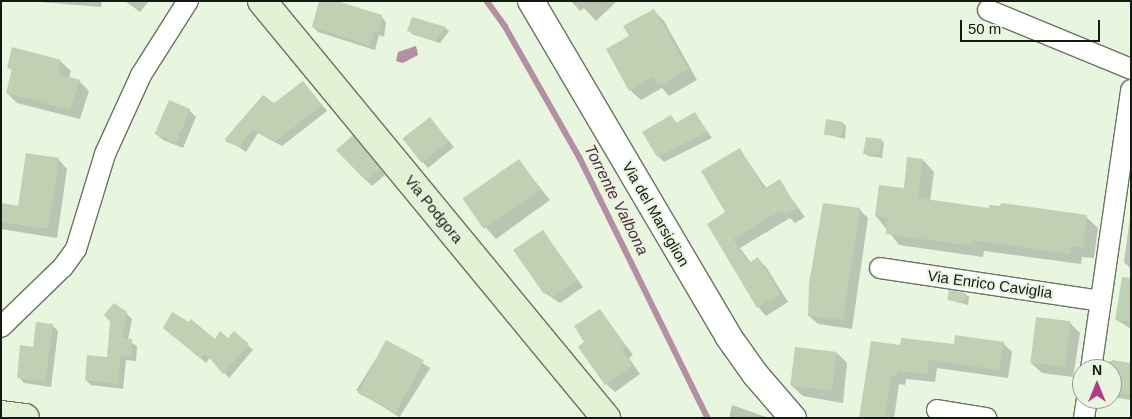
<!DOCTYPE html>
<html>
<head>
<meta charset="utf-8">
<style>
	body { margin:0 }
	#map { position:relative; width:1132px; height:419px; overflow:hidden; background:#e8f5df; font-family:Arial,sans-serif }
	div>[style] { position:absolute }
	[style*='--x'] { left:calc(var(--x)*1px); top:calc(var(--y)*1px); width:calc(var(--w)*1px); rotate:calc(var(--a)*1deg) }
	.water>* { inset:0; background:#b290a2 }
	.shadow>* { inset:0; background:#0003; transform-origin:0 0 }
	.stream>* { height:5.5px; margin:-2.75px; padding:0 2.75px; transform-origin:2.75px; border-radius:2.75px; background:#b290a2 }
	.building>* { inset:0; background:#bfd1b2; transform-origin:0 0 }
	.roads { filter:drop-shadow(1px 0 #697561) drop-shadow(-1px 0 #697561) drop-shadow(0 1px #697561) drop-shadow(0 -1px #697561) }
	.minor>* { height:20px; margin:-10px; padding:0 10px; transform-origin:10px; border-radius:10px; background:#fff }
	.tertiary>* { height:26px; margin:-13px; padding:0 13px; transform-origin:13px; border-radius:13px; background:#fff }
	.secondary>* { height:28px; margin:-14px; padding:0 14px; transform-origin:14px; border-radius:14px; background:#e2f2d5 }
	span { translate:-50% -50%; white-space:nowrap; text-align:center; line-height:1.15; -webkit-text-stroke:4px #e8f5df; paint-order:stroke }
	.street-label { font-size:15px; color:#141911 }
	.water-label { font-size:16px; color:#552843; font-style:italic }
	.frame { position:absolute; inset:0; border:2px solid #141911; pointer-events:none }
	.north { position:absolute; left:1072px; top:359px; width:50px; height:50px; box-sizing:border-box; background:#e8f5df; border:1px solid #939d8d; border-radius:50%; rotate:0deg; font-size:14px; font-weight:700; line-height:20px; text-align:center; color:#141911 }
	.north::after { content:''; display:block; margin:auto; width:18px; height:22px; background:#b53988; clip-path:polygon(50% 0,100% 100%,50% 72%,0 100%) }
	.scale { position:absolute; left:960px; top:20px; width:140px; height:22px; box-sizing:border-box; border:2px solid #141911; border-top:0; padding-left:6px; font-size:15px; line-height:18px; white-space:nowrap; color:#141911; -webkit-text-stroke:4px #e8f5df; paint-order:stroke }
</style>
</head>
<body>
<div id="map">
	<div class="water">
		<div style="clip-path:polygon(416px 46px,418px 55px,403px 63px,396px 61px,398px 52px)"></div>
	</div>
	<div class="shadow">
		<div style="clip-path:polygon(28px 1px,102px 1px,101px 7px)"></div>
		<div style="clip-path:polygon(125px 1px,149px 1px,140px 12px)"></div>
		<div style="clip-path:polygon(571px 1px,617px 1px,596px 21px,584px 8px,580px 11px)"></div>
		<div style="clip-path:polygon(654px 11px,664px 21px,697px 80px,669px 96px,662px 88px,641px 100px,630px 90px,630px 36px)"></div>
		<div style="clip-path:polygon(381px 16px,386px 22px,384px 37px,379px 35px,375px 50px,318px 32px,313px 27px)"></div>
		<div style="clip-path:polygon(413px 18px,445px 28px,449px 31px,440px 43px,412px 34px,409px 30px)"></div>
		<div style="clip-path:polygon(60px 61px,71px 71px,69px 78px,79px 81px,89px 91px,80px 119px,17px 103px,7px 93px,13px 71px,8px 67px)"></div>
		<div style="clip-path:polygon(308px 88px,327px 111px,282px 146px,258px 133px,246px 152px,226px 139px,274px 105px)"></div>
		<div style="clip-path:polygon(189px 110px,196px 117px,183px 148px,163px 140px,156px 134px)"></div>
		<div style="clip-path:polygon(695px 113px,712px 138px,664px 162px,658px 156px,671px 117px,677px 123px)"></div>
		<div style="clip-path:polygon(843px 123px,846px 126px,845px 139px,826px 134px)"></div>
		<div style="clip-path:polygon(435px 125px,454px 147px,428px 168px,404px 140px)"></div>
		<div style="clip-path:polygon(881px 140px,884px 143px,882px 158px,868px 156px,865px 153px)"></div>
		<div style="clip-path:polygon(358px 142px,385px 175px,372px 186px,337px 150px)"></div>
		<div style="clip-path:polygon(740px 150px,767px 189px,779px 181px,805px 217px,795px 223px,790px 218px,740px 248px,751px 263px,758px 259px,766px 267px,788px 302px,766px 316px,758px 307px,708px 224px,727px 213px)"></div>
		<div style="clip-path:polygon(58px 159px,67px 169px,57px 238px,1px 229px,1px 204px,19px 207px)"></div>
		<div style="clip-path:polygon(923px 160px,934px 172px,930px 201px,990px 210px,1086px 217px,1098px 228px,1094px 258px,1082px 257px,1081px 264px,984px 251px,983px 257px,899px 245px,876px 216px,905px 189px)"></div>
		<div style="clip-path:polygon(519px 161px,550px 200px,496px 239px,486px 228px)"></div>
		<div style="clip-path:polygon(859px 209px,868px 218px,852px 329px,818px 324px,809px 316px)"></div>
		<div style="clip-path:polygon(1131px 211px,1131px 269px,1124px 262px)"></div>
		<div style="clip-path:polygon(543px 231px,583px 287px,560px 303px,545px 293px)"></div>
		<div style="clip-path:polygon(965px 294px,969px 297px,968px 305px,949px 300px)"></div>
		<div style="clip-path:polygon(1131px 294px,1131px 329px,1117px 320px)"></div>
		<div style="clip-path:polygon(600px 310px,633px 355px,629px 358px,640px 374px,615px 392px,606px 384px,586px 343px)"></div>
		<div style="clip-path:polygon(126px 313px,132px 319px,128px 340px,137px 346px,136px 361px,126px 360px,123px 389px,91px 385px,86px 380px,108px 358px)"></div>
		<div style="clip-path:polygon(1070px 323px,1080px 333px,1073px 377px,1042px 373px,1031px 363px)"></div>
		<div style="clip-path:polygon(52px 325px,58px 331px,51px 387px,24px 383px,19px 377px,34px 348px)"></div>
		<div style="clip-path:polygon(170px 333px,215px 341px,228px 339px,234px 333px,253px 350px,229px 378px,210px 357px,206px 363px)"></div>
		<div style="left:387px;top:341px;width:51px;height:58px;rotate:32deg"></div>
		<div style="clip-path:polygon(1003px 343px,1012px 352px,1008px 378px,937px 368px,935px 382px,906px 379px,905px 385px,899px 384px,894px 418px,861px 418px,901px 346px)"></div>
		<div style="clip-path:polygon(837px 353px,847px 363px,843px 403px,803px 396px,792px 386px)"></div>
		<div style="clip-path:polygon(1109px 361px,1131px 365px,1131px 400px,1112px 397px)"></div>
		<div style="clip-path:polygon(732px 405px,769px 418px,729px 418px)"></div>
	</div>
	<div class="stream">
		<div style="--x:487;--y:1;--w:31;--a:54"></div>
		<div style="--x:505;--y:26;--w:152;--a:60.4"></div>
		<div style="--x:580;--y:158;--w:290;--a:63.8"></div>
	</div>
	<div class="building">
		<div style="clip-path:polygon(319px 1px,337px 1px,382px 15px,379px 32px,374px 31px,370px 46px,312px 27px)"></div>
		<div style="clip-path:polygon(654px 9px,688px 69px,658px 86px,653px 77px,629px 91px,606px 49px,629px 36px,623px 26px)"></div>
		<div style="clip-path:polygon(412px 17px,446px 27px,436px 41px,407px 31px)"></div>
		<div style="clip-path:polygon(12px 47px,61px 60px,58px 74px,80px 80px,70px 110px,6px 93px,12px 69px,7px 68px)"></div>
		<div style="clip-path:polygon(303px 81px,322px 105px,276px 141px,252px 129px,240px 147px,226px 142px,225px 139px,263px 95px,274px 103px)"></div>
		<div style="left:169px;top:100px;width:23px;height:37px;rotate:23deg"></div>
		<div style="clip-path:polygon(695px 112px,707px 132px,657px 157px,642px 132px,671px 115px,676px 123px)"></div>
		<div style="left:430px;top:117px;width:31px;height:35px;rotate:52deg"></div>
		<div style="clip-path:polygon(826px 119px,843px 122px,842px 136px,824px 135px)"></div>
		<div style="clip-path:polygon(353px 135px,380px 169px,366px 181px,336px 150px)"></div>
		<div style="clip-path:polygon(866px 137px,882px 139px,879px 155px,863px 154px)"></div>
		<div style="clip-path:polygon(740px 148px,764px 189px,780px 179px,797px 208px,785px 215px,782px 210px,733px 239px,749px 263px,758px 257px,780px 294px,757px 308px,707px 224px,725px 212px,701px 171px)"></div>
		<div style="clip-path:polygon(26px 153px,59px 158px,48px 229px,1px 222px,1px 203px,18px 206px)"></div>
		<div style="clip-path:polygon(907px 157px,923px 159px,918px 198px,989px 208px,989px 205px,1000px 206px,1001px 203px,1087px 215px,1083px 248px,1071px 246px,1070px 254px,973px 240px,972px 246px,886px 234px,888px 218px,875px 216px,879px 185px,904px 188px)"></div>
		<div style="left:519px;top:159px;width:37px;height:69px;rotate:55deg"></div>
		<div style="clip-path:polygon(823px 203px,860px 208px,843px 320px,808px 316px,809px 283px)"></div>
		<div style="clip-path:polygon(543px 230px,577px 280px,552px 297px,548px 291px,544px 294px,513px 250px)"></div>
		<div style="clip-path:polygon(1122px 277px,1131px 278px,1131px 322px,1115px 320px)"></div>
		<div style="left:949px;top:290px;width:17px;height:10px;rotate:10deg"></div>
		<div style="clip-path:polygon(114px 303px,127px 312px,122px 338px,132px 339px,131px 356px,121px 355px,118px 384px,85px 380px,87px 355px,107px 357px,110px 322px,104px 315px)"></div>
		<div style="clip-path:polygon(600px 309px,626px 346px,622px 349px,632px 365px,605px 385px,578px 347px,584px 342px,574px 326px)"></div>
		<div style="clip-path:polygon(172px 312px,189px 322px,191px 319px,215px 339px,220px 331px,228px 338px,234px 331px,249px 344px,223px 374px,205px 353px,201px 359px,163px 328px)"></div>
		<div style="left:1036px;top:317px;width:35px;height:46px;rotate:7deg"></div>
		<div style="clip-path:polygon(36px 322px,53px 324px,45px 382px,17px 378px,20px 345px,33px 347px)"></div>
		<div style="clip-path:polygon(955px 335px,1004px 342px,999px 370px,929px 360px,927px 374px,897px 371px,897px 377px,891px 376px,885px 418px,859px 418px,871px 341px,900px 345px,901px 338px,954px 344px)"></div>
		<div style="left:386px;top:340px;width:43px;height:60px;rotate:28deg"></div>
		<div style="left:795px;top:347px;width:42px;height:39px;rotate:7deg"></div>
		<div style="clip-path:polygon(1112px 360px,1131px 363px,1131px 395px,1112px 392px)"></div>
	</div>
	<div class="roads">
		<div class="minor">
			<div style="--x:988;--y:10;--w:155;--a:22.4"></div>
			<div style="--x:880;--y:268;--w:223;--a:8.5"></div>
			<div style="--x:1;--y:327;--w:86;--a:-44.1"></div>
			<div style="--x:63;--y:267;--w:22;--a:-54"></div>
			<div style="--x:76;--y:249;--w:99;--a:-73"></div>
			<div style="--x:105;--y:154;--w:87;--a:-65.5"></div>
			<div style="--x:141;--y:75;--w:88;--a:-57.6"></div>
			<div style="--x:1091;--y:369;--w:282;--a:-81.8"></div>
			<div style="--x:937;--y:410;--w:50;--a:9.3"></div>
			<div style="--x:1084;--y:418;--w:19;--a:-81"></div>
		</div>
		<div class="tertiary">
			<div style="--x:531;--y:1;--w:389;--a:59.5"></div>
			<div style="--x:728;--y:336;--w:47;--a:54.6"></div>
			<div style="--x:755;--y:374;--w:58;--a:49.2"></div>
		</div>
		<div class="secondary">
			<div style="--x:262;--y:1;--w:541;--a:50.48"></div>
			<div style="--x:1;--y:415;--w:24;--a:7"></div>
		</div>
	</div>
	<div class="street-label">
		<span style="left:434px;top:209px;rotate:51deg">Via Podgora</span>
		<span style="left:656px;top:214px;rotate:60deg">Via del Marsiglion</span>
		<span style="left:990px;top:284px;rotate:8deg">Via Enrico Caviglia</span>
	</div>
	<div class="water-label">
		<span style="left:616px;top:200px;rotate:63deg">Torrente Valbona</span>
	</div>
	<div class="frame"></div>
	<div class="north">N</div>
	<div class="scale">50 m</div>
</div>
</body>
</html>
